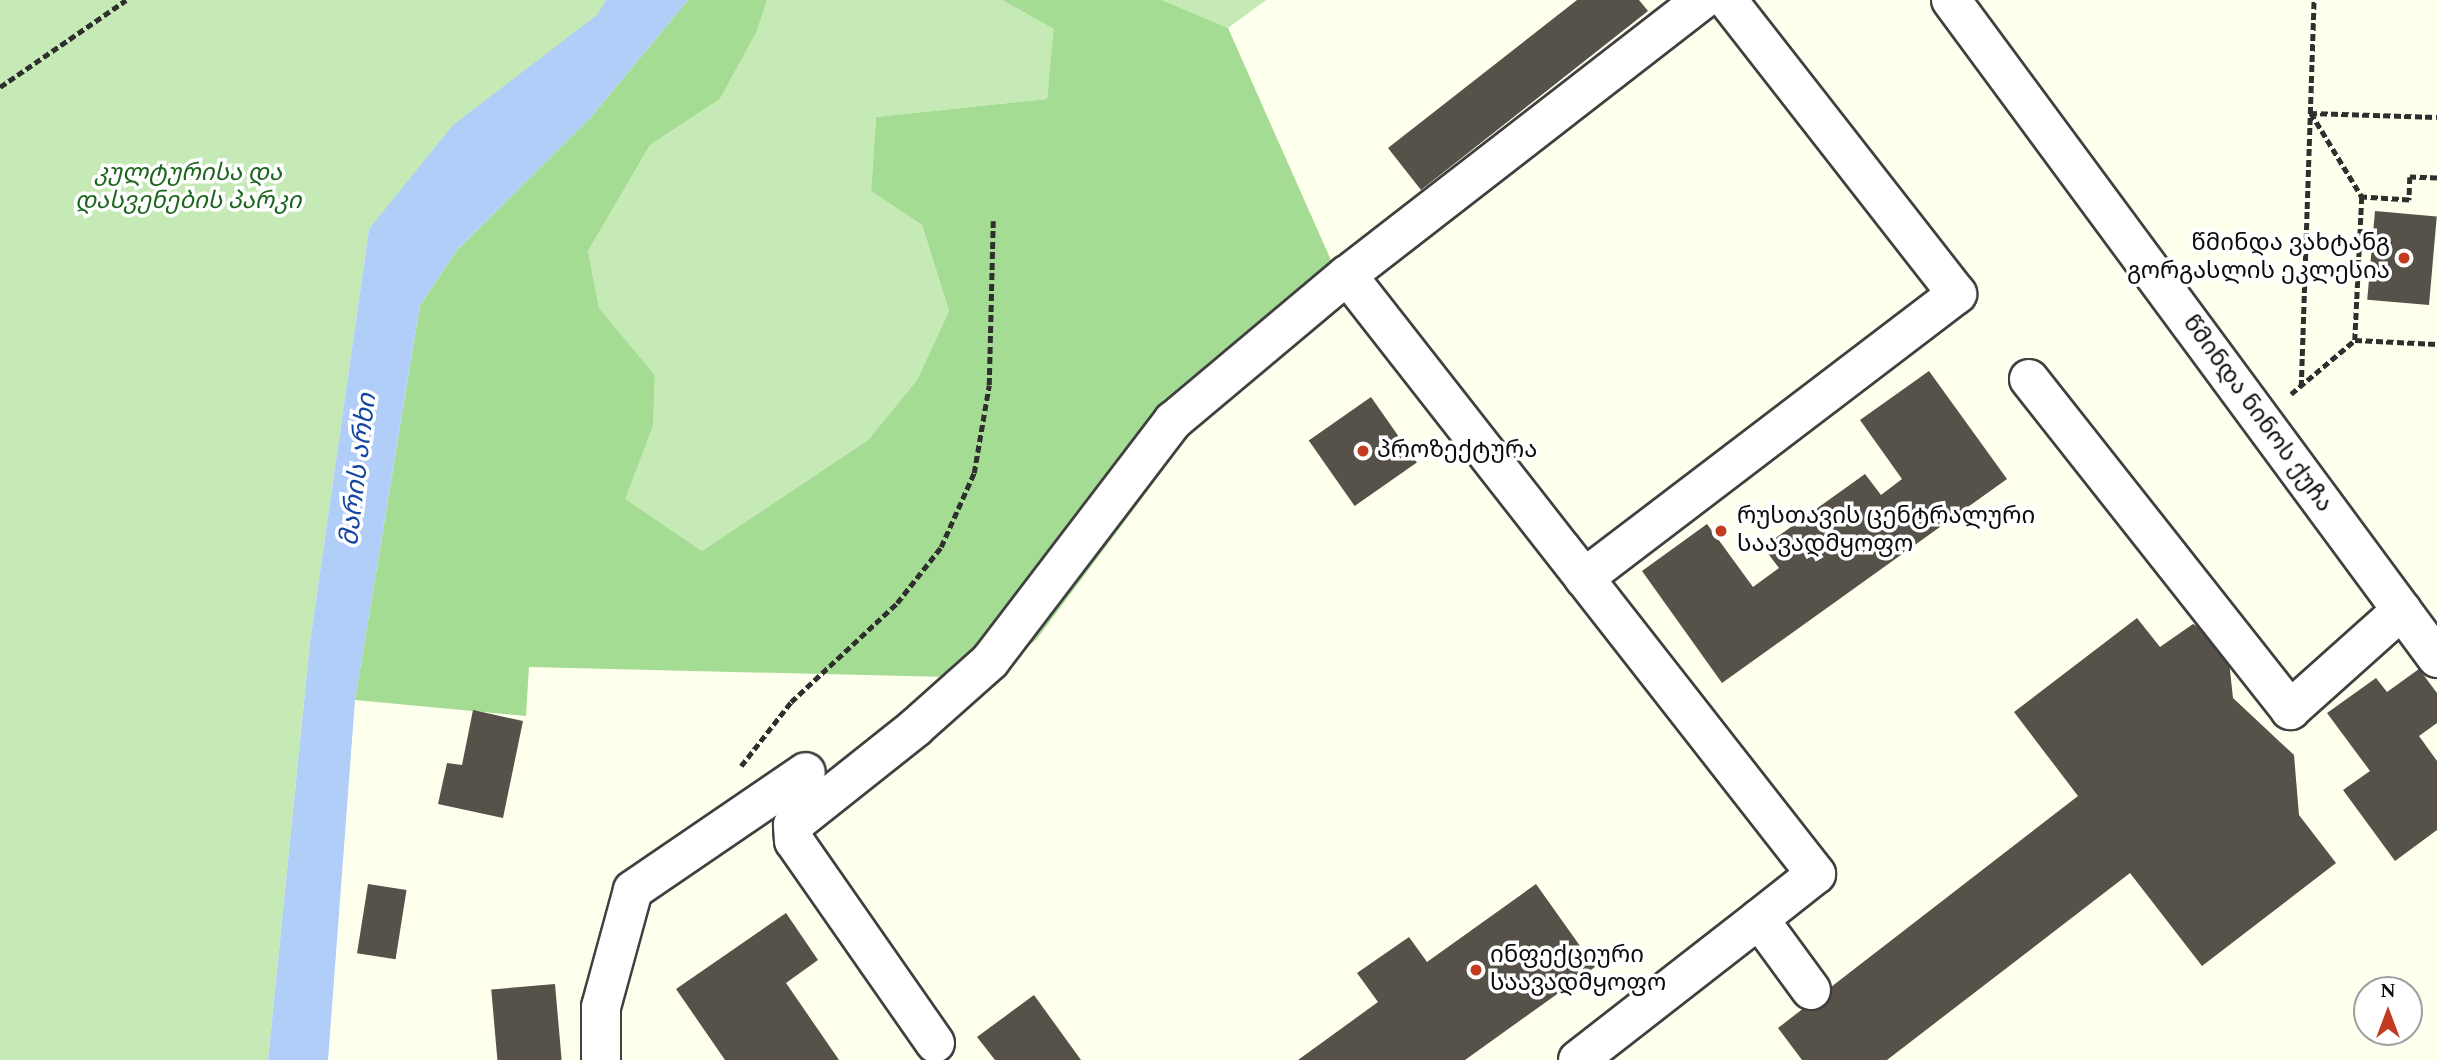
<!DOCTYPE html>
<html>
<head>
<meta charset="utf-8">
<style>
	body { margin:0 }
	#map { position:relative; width:2437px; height:1060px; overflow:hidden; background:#ffffed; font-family:Spectral,"Noto Sans Georgian",serif }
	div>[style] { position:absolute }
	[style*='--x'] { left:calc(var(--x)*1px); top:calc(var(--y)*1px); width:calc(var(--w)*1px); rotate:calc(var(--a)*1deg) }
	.green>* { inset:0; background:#c6eab5 }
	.forest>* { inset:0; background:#a5dc94 }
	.water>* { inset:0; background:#b0cef8 }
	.building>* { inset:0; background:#565149; transform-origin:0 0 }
	.path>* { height:4.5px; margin-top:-2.25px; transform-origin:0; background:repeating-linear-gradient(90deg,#2f2f2f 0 7px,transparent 0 10.5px) }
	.roads { filter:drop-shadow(2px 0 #404040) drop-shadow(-2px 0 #404040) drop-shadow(0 2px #404040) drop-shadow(0 -2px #404040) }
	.minor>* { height:38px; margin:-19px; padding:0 19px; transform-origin:19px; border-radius:19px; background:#fff }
	.dots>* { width:19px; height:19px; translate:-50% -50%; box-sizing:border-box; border:4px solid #fff; border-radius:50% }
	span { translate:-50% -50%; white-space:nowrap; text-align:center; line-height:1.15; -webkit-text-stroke:7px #fff; paint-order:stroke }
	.park-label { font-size:24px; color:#1b661c; font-style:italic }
	.poi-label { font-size:24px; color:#0d0d0d }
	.right { translate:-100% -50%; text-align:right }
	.left { translate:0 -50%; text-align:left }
	.street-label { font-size:24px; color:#0d0d0d }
	.water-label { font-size:26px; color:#1345a2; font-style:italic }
	.north { position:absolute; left:2353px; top:976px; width:70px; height:70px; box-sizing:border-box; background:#fff; border:2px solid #9e9e9e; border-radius:50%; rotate:0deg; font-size:19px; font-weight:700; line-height:28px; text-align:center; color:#0d0d0d }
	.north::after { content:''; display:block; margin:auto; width:24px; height:32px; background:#c13b21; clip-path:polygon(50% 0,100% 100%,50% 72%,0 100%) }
</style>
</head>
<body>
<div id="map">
	<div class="green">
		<div style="clip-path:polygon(0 0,606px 0,598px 15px,369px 229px,310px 642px,268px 1060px,0 1060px)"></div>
		<div style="clip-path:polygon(767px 0,1002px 0,1055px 29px,1047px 99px,876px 117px,871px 191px,922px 225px,949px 311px,917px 380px,868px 440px,702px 551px,624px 499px,653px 426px,655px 375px,599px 308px,588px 251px,650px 145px,720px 99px,757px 31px)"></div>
		<div style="clip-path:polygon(1162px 0,1266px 0,1228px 28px)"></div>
	</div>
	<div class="forest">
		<div style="clip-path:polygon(688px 0,767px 0,757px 31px,720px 99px,650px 145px,588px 251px,599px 308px,655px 375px,653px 426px,625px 499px,702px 551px,868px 440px,917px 380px,949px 311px,922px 225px,871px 191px,876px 117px,1047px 99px,1054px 29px,1002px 0,1162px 0,1228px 28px,1342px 285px,1199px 422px,1036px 640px,988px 678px,529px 667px,526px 716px,355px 700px,420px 305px,456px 251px,591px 117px)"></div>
	</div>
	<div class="water">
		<div style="clip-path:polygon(606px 0,688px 0,591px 117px,456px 251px,420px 305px,355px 700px,328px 1060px,268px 1060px,310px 642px,369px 229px,453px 125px,597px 15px)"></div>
	</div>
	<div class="building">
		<div style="clip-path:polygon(1577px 0,1639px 0,1648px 11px,1421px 190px,1388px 148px)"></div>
		<div style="left:2375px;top:211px;width:62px;height:89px;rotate:5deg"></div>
		<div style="clip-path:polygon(1929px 371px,2007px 479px,1722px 683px,1642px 571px,1707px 524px,1753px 587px,1779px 568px,1763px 547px,1865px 474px,1881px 495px,1902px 479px,1860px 420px)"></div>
		<div style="left:1371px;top:397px;width:80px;height:76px;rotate:55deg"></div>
		<div style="clip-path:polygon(2137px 618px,2160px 647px,2193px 624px,2227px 643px,2233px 698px,2294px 755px,2299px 815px,2336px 863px,2202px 966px,2130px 873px,1887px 1060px,1802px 1060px,1778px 1028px,2078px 796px,2014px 712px)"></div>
		<div style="clip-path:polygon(2419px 669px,2437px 693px,2437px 723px,2419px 736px,2437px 761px,2437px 830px,2395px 861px,2343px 790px,2370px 771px,2327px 713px,2376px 678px,2387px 692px)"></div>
		<div style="clip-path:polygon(473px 710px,523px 721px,503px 818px,438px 804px,447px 763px,462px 765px)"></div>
		<div style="left:368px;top:884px;width:39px;height:70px;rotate:9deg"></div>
		<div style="clip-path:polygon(1536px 884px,1595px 967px,1465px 1060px,1298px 1060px,1378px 1002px,1357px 973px,1409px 937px,1427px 962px)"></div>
		<div style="clip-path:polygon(786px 913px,818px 960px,786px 983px,839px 1060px,725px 1060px,676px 989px)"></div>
		<div style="left:555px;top:984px;width:76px;height:64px;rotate:85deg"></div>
		<div style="clip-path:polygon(1034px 995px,1081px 1060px,995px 1060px,977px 1037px)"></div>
	</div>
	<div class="path">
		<div style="--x:0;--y:87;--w:153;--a:-34.6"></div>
		<div style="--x:2310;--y:113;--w:127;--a:1.8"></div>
		<div style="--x:2311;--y:113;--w:98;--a:58.7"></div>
		<div style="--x:2437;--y:178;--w:27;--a:-178"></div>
		<div style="--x:2410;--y:177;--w:23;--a:92"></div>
		<div style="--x:2409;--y:200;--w:47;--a:-176.3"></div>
		<div style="--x:2362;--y:197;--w:143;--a:92.8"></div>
		<div style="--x:2355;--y:340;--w:82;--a:2.8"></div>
		<div style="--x:2301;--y:387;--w:387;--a:-88.1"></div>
		<div style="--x:2291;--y:394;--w:84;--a:-40.2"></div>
		<div style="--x:741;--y:766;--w:81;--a:-52"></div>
		<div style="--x:791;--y:702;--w:145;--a:-43"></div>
		<div style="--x:897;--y:603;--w:71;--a:-51.8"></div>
		<div style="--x:941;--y:547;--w:81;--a:-66"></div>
		<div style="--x:974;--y:473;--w:89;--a:-80.3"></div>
		<div style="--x:989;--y:385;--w:164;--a:-88.6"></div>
	</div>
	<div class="roads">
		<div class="minor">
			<div style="--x:1702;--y:0;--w:449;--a:142.2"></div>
			<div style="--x:1347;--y:275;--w:761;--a:51.94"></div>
			<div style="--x:1816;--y:874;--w:73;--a:141.7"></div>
			<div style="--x:1759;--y:919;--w:88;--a:53.8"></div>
			<div style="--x:1951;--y:0;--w:818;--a:53.55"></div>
			<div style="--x:2029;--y:379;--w:422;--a:51.7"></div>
			<div style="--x:2290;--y:710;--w:150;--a:-41.8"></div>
			<div style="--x:1584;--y:578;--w:469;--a:-37.3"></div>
			<div style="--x:1957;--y:294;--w:373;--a:-128"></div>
			<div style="--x:935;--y:1043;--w:246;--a:-124.9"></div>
			<div style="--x:794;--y:841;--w:16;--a:-94"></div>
			<div style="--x:793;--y:825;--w:157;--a:-38.5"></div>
			<div style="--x:916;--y:727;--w:99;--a:-41.7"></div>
			<div style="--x:990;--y:661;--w:302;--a:-52.7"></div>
			<div style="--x:1173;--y:421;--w:227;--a:-40"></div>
			<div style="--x:601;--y:1060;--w:53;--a:-90"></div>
			<div style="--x:601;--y:1007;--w:121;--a:-74.7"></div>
			<div style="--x:633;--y:890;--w:209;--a:-34.3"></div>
			<div style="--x:1578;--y:1060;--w:229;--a:-37.9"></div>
		</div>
	</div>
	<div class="dots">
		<div style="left:2404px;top:258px;background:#c13b21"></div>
		<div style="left:1363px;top:451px;background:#c13b21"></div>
		<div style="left:1721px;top:531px;background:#c13b21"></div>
		<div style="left:1476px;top:970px;background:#c13b21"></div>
	</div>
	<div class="park-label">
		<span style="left:188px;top:188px">კულტურისა და<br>დასვენების პარკი</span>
	</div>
	<div class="poi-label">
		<span class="right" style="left:2390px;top:258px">წმინდა ვახტანგ<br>გორგასლის ეკლესია</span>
		<span class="left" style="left:1377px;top:451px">პროზექტურა</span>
		<span class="left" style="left:1737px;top:531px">რუსთავის ცენტრალური<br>საავადმყოფო</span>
		<span class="left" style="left:1490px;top:970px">ინფექციური<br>საავადმყოფო</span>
	</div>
	<div class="street-label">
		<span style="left:2257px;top:414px;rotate:54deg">წმინდა ნინოს ქუჩა</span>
	</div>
	<div class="water-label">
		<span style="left:359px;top:470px;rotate:-83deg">მარის არხი</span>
	</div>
	<div class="north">N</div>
</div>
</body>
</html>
